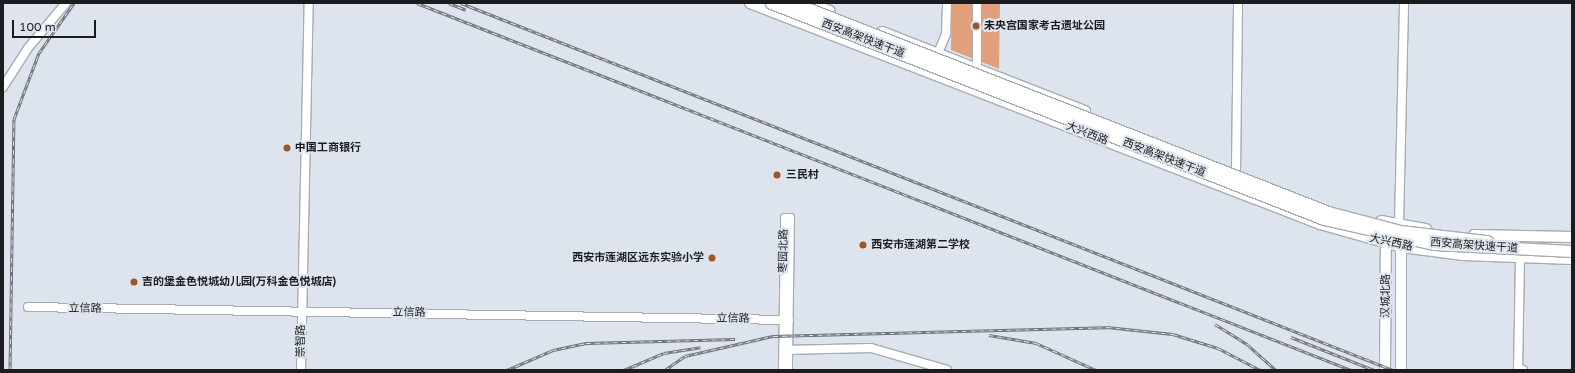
<!DOCTYPE html>
<html>
<head>
<meta charset="utf-8">
<style>
	body { margin:0 }
	#map { position:relative; width:1575px; height:373px; overflow:hidden; background:#dee4ed; font-family:"Varela Round","Noto Sans SC",sans-serif }
	div>[style] { position:absolute }
	[style*='--x'] { left:calc(var(--x)*1px); top:calc(var(--y)*1px); width:calc(var(--w)*1px); rotate:calc(var(--a)*1deg) }
	.green>* { inset:0; background:#dfa07b }
	.roads { filter:drop-shadow(1px 0 #a7acb4) drop-shadow(-1px 0 #a7acb4) drop-shadow(0 1px #a7acb4) drop-shadow(0 -1px #a7acb4) }
	.minor>* { height:8px; margin:-4px; padding:0 4px; transform-origin:4px; border-radius:4px; background:#fff }
	.major>* { height:10px; margin:-5px; padding:0 5px; transform-origin:5px; border-radius:5px; background:#fff }
	.rail>* { height:3px; margin-top:-1.5px; transform-origin:0; background:repeating-linear-gradient(90deg,#dee4ed 0 4.5px,#6d7076 0 9px); box-sizing:border-box; border-block:1px solid #6d7076 }
	.bridges { filter:drop-shadow(1px 0 #a7acb4) drop-shadow(-1px 0 #a7acb4) drop-shadow(0 1px #a7acb4) drop-shadow(0 -1px #a7acb4) }
	.highway-bridge>* { height:11px; margin:-5.5px; padding:0 5.5px; transform-origin:5.5px; border-radius:5.5px; background:#fff }
	.dots>* { width:11px; height:11px; translate:-50% -50%; box-sizing:border-box; border:2px solid #dee4ed; border-radius:50% }
	span { translate:-50% -50%; white-space:nowrap; text-align:center; line-height:1.15; -webkit-text-stroke:4px #dee4ed; paint-order:stroke }
	.poi-label { font-size:11px; color:#1a1c1f; font-weight:700 }
	.left { translate:0 -50%; text-align:left }
	.right { translate:-100% -50%; text-align:right }
	.street-label { font-size:11px; color:#1a1c1f }
	.frame { position:absolute; inset:0; border:4px solid #1a1c1f; pointer-events:none }
	.scale { position:absolute; left:12px; top:20px; width:84px; height:18px; box-sizing:border-box; border:2px solid #1a1c1f; border-top:0; padding-left:5px; font-size:12px; line-height:14px; white-space:nowrap; color:#1a1c1f; -webkit-text-stroke:3px #dee4ed; paint-order:stroke }
</style>
</head>
<body>
<div id="map">
	<div class="green">
		<div style="clip-path:polygon(952px 3px,1000px 3px,999px 69px,951px 50px)"></div>
	</div>
	<div class="roads">
		<div class="minor">
			<div style="--x:977;--y:3;--w:65;--a:90"></div>
			<div style="--x:938;--y:53;--w:21;--a:-67"></div>
			<div style="--x:946;--y:34;--w:31;--a:-88"></div>
			<div style="--x:3;--y:87;--w:46;--a:-57.3"></div>
			<div style="--x:28;--y:48;--w:59;--a:-49.8"></div>
			<div style="--x:1236;--y:171;--w:168;--a:-89.3"></div>
			<div style="--x:1399;--y:225;--w:222;--a:-88.7"></div>
			<div style="--x:1520;--y:258;--w:111;--a:91"></div>
			<div style="--x:1518;--y:369;--w:5;--a:11"></div>
			<div style="--x:28;--y:307;--w:761;--a:0.98"></div>
			<div style="--x:784;--y:350;--w:87;--a:-1.3"></div>
			<div style="--x:871;--y:348;--w:79;--a:16.1"></div>
			<div style="--x:301;--y:370;--w:367;--a:-88.8"></div>
			<div style="--x:783;--y:370;--w:152;--a:-89.2"></div>
			<div style="--x:785;--y:218;--w:5;--a:0"></div>
			<div style="--x:790;--y:218;--w:152;--a:90.8"></div>
		</div>
		<div class="major">
			<div style="--x:750;--y:3;--w:611;--a:21.19"></div>
			<div style="--x:1320;--y:224;--w:85;--a:15.7"></div>
			<div style="--x:1402;--y:247;--w:62;--a:7.5"></div>
			<div style="--x:1463;--y:255;--w:109;--a:2.1"></div>
			<div style="--x:809;--y:3;--w:22;--a:21"></div>
			<div style="--x:882;--y:32;--w:218;--a:21.3"></div>
			<div style="--x:1381;--y:221;--w:46;--a:10.1"></div>
			<div style="--x:1474;--y:235;--w:98;--a:1.2"></div>
			<div style="--x:1401;--y:240;--w:130;--a:90"></div>
			<div style="--x:1385;--y:370;--w:131;--a:-89.6"></div>
		</div>
	</div>
	<div class="rail">
		<div style="--x:417;--y:3;--w:1004;--a:21.45"></div>
		<div style="--x:449;--y:3;--w:18;--a:22"></div>
		<div style="--x:461;--y:3;--w:1002;--a:21.49"></div>
		<div style="--x:1215;--y:324;--w:39;--a:32"></div>
		<div style="--x:1248;--y:345;--w:38;--a:42"></div>
		<div style="--x:989;--y:335;--w:48;--a:9.7"></div>
		<div style="--x:1036;--y:343;--w:66;--a:24.2"></div>
		<div style="--x:1291;--y:337;--w:89;--a:21.7"></div>
		<div style="--x:10;--y:370;--w:251;--a:-89.1"></div>
		<div style="--x:14;--y:119;--w:71;--a:-69.3"></div>
		<div style="--x:39;--y:53;--w:61;--a:-55"></div>
		<div style="--x:507;--y:370;--w:50;--a:-23.5"></div>
		<div style="--x:553;--y:350;--w:34;--a:-12"></div>
		<div style="--x:586;--y:343;--w:149;--a:-1.5"></div>
		<div style="--x:624;--y:370;--w:43;--a:-23"></div>
		<div style="--x:664;--y:353;--w:37;--a:-9"></div>
		<div style="--x:665;--y:370;--w:24;--a:-35"></div>
		<div style="--x:685;--y:356;--w:90;--a:-12.8"></div>
		<div style="--x:773;--y:336;--w:334;--a:-1.5"></div>
		<div style="--x:1107;--y:327;--w:66;--a:6.1"></div>
		<div style="--x:1173;--y:334;--w:47;--a:17.3"></div>
		<div style="--x:1218;--y:348;--w:47;--a:27.6"></div>
	</div>
	<div class="bridges">
		<div class="highway-bridge">
			<div style="--x:771;--y:3;--w:594;--a:21.34"></div>
			<div style="--x:1324;--y:219;--w:113;--a:12.8"></div>
			<div style="--x:1434;--y:244;--w:138;--a:2.9"></div>
			<div style="--x:794;--y:3;--w:573;--a:21.37"></div>
			<div style="--x:1328;--y:212;--w:74;--a:14.8"></div>
			<div style="--x:1400;--y:231;--w:88;--a:6.6"></div>
		</div>
	</div>
	<div class="dots">
		<div style="left:976px;top:26px;background:#9b562b"></div>
		<div style="left:287px;top:148px;background:#9b562b"></div>
		<div style="left:777px;top:175px;background:#9b562b"></div>
		<div style="left:863px;top:245px;background:#9b562b"></div>
		<div style="left:712px;top:258px;background:#9b562b"></div>
		<div style="left:134px;top:282px;background:#9b562b"></div>
	</div>
	<div class="poi-label">
		<span class="left" style="left:984px;top:26px">未央宫国家考古遗址公园</span>
		<span class="left" style="left:295px;top:148px">中国工商银行</span>
		<span class="left" style="left:786px;top:175px">三民村</span>
		<span class="left" style="left:871px;top:245px">西安市莲湖第二学校</span>
		<span class="right" style="left:704px;top:258px">西安市莲湖区远东实验小学</span>
		<span class="left" style="left:142px;top:282px">吉的堡金色悦城幼儿园(万科金色悦城店)</span>
	</div>
	<div class="street-label">
		<span style="left:863px;top:39px;rotate:21deg">西安高架快速干道</span>
		<span style="left:1087px;top:134px;rotate:21deg">大兴西路</span>
		<span style="left:1164px;top:158px;rotate:21deg">西安高架快速干道</span>
		<span style="left:1391px;top:243px;rotate:12deg">大兴西路</span>
		<span style="left:1474px;top:246px;rotate:4deg">西安高架快速干道</span>
		<span style="left:784px;top:251px;rotate:-89deg">枣园北路</span>
		<span style="left:1386px;top:296px;rotate:-90deg">汉城北路</span>
		<span style="left:85px;top:309px;rotate:1deg">立信路</span>
		<span style="left:409px;top:313px;rotate:1deg">立信路</span>
		<span style="left:733px;top:319px;rotate:1deg">立信路</span>
		<span style="left:301px;top:341px;rotate:-90deg">崇智路</span>
	</div>
	<div class="frame"></div>
	<div class="scale">100 m</div>
</div>
</body>
</html>
